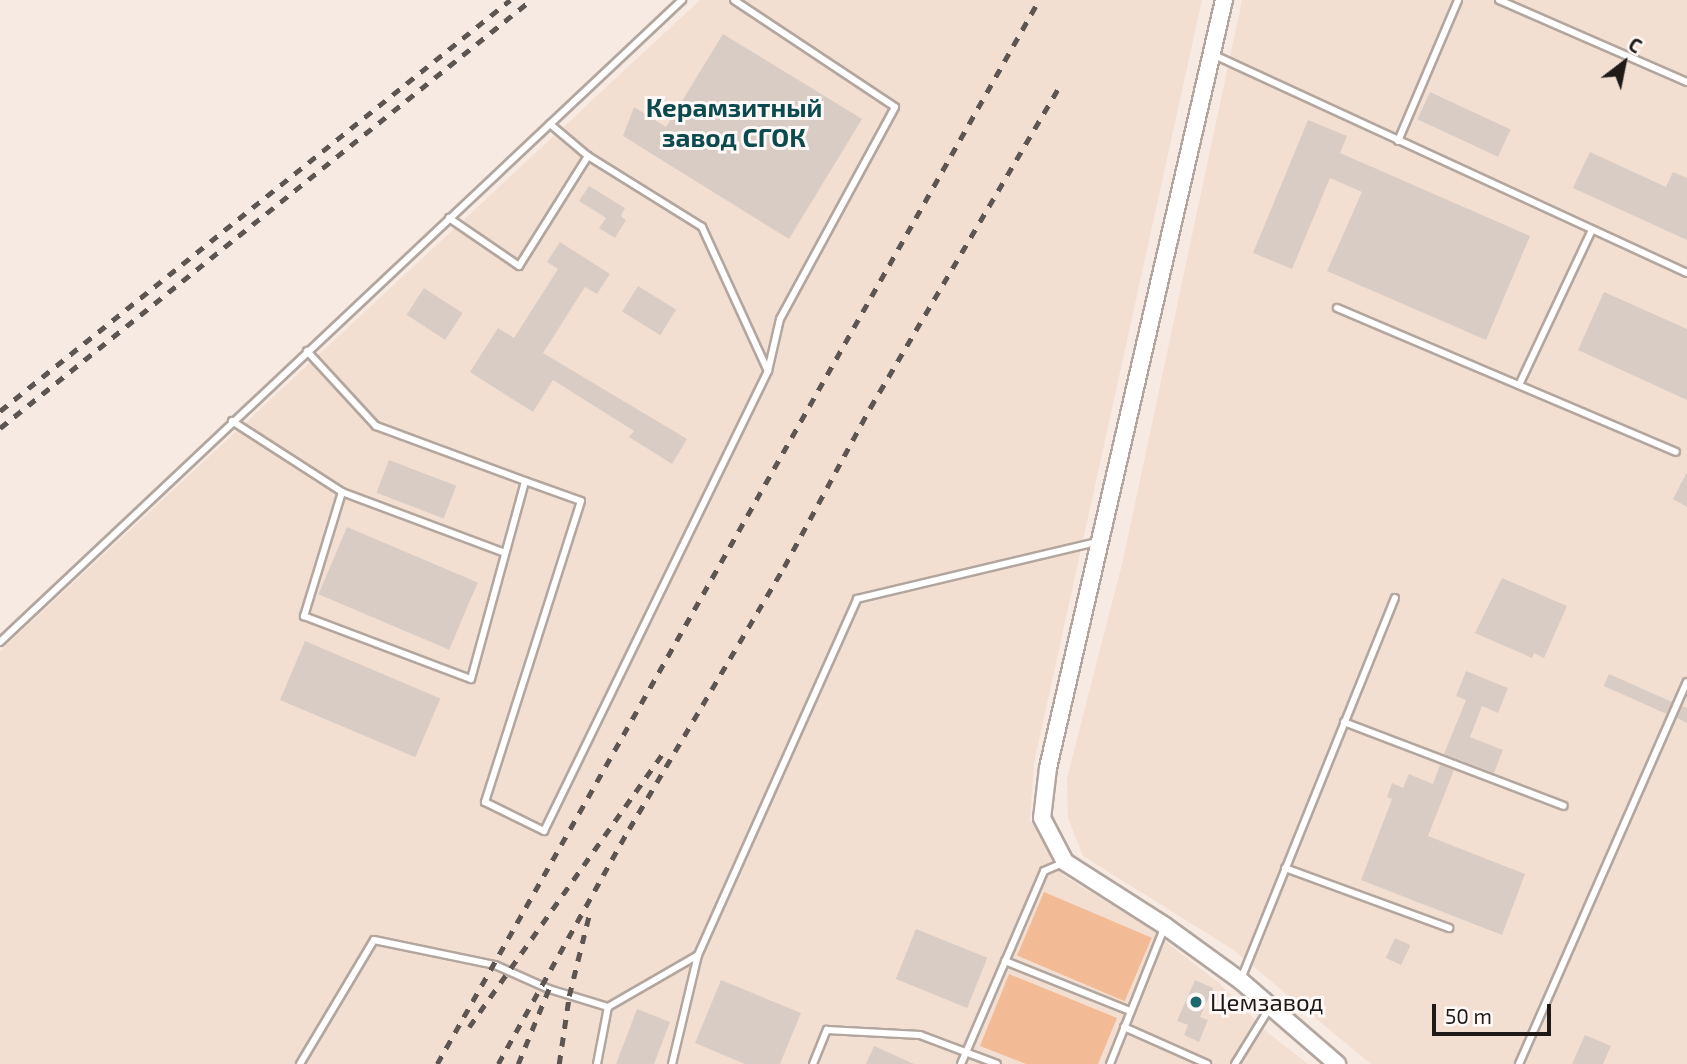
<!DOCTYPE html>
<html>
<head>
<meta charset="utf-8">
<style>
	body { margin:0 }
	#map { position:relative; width:1687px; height:1064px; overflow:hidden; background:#f7eae2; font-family:"Exo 2",sans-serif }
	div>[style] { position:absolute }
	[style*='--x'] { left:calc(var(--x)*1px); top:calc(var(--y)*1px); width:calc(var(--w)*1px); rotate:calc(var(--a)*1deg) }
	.built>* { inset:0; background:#f3dfd2 }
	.green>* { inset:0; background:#f3ba96; transform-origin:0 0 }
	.building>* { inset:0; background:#d8ccc4; transform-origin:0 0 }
	.roads { filter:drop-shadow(2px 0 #b2a69e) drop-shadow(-2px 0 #b2a69e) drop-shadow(0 2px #b2a69e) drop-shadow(0 -2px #b2a69e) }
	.service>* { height:6px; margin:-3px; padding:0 3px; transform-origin:3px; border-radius:3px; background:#fff }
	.tertiary>* { height:16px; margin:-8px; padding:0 8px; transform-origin:8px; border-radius:8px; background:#fff }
	.rail>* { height:4.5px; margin-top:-2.25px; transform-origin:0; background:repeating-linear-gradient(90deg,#5c5551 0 9px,transparent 0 18px) }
	.dots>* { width:19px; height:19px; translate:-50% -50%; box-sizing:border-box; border:4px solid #fef9f6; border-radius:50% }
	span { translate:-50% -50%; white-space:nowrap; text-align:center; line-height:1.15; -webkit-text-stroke:6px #fef9f6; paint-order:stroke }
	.poi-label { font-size:24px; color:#1f1a18 }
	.left { translate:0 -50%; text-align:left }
	.neighbourhood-label { font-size:26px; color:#0b4b4f; font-weight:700 }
	.north { position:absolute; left:1589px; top:28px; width:70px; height:70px; -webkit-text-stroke:5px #fef9f6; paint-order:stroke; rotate:32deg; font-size:19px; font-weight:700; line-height:28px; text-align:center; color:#1f1a18 }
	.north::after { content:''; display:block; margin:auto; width:24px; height:32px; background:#1f1a18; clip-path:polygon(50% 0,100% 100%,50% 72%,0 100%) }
	.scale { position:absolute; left:1432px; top:1004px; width:119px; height:32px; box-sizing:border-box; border:4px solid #1f1a18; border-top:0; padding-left:9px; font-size:21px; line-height:24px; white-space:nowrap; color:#1f1a18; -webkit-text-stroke:5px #fef9f6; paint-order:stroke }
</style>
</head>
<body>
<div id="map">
	<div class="built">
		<div style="clip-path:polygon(700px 0,1202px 0,1034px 763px,1030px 820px,1064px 876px,1142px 923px,1220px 984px,1267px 1032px,1308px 1064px,0 1064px,0 651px)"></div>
		<div style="clip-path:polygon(1242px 0,1687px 0,1687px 1064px,1371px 1064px,1232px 949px,1083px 856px,1068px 818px,1067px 778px,1123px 560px)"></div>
	</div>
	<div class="green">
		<div style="left:1044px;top:892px;width:117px;height:69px;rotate:23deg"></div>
		<div style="clip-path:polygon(1009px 974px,1117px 1018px,1098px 1064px,1026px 1064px,980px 1046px)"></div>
	</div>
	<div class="building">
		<div style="clip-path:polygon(723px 34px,862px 119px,789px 239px,623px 136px,634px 107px,666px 127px)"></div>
		<div style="left:1430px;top:92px;width:89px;height:30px;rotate:25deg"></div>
		<div style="clip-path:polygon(1308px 120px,1347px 136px,1340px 153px,1530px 236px,1486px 340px,1327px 271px,1362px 192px,1330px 178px,1292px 269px,1253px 253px)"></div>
		<div style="clip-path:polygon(1590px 152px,1666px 187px,1673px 172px,1687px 178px,1687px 240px,1573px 188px)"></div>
		<div style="clip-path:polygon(589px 186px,625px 208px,621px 216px,626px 220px,615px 238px,599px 228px,606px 218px,579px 201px)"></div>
		<div style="clip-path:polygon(560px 242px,610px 274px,597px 294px,585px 287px,543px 353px,687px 439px,672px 464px,629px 437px,634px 431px,553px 380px,533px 412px,470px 372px,498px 328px,514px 338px,558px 269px,547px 262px)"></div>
		<div style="left:638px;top:286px;width:45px;height:30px;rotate:32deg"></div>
		<div style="left:424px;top:288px;width:46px;height:32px;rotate:33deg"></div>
		<div style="clip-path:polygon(1604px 292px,1687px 329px,1687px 400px,1578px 350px)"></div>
		<div style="left:389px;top:460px;width:72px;height:35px;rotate:21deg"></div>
		<div style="clip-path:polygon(1687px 472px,1687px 507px,1673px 499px)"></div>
		<div style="left:347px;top:527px;width:142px;height:73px;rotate:23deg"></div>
		<div style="clip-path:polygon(1502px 578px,1567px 606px,1544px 658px,1534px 653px,1532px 658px,1475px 633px)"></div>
		<div style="left:305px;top:641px;width:147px;height:64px;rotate:23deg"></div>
		<div style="clip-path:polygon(1466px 671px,1508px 688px,1498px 713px,1482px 706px,1470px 737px,1503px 750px,1494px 773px,1444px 754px,1466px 700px,1456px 696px)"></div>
		<div style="left:1609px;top:674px;width:69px;height:13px;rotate:24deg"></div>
		<div style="clip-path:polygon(1683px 706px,1687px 708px,1687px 723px,1677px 718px)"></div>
		<div style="clip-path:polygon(1440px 765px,1454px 770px,1428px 836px,1525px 874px,1502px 935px,1361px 880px,1392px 799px,1387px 797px,1392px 783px,1403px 788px,1409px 774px,1433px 784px)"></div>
		<div style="left:916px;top:929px;width:77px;height:54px;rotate:22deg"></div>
		<div style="left:1395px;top:938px;width:17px;height:22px;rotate:25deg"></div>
		<div style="clip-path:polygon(721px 980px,801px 1013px,780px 1064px,745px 1064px,695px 1043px)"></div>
		<div style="clip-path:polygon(1195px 980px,1213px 988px,1200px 1017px,1208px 1020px,1199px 1042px,1184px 1035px,1188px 1025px,1177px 1021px)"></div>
		<div style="clip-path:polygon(637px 1009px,670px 1022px,654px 1064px,616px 1064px)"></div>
		<div style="clip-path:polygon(1585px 1035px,1611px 1046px,1603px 1064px,1572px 1064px)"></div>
		<div style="clip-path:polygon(874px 1046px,914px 1064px,866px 1064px)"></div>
	</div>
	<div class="roads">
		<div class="service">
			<div style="--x:1499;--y:0;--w:205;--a:23.6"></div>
			<div style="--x:1212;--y:54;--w:523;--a:24.75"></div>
			<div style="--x:550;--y:124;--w:50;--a:40.1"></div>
			<div style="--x:588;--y:156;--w:134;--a:31.9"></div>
			<div style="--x:702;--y:227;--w:158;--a:65.4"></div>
			<div style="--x:1398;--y:141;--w:153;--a:-66.9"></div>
			<div style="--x:449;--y:218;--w:85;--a:34.4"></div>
			<div style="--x:519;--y:266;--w:130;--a:-57.9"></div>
			<div style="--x:1337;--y:308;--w:368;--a:23"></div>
			<div style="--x:1519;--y:385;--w:171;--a:-64.8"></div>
			<div style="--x:232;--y:421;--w:131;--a:32.8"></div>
			<div style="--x:342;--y:492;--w:130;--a:107"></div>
			<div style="--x:304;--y:616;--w:178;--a:20.7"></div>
			<div style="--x:471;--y:679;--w:205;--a:-74.7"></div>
			<div style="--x:525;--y:481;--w:159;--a:-159.7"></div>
			<div style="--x:376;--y:426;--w:102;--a:-132.6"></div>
			<div style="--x:525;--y:481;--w:59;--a:19.7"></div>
			<div style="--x:581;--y:501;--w:316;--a:107.7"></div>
			<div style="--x:485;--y:802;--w:66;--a:26.2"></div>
			<div style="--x:544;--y:831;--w:512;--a:-64.04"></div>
			<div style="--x:768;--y:371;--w:53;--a:-77"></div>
			<div style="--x:780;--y:319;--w:241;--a:-61.5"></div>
			<div style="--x:895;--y:107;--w:193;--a:-146.4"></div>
			<div style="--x:342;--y:492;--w:174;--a:20.5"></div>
			<div style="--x:0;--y:642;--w:937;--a:-43.27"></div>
			<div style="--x:1344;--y:722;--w:235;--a:20.9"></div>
			<div style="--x:1285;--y:868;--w:175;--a:20.1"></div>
			<div style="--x:1005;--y:961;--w:135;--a:21.8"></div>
			<div style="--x:1241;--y:979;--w:411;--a:-68"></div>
			<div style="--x:1124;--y:1027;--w:91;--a:24"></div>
			<div style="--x:300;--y:1064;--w:144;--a:-59.2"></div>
			<div style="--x:374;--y:940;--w:124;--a:11.7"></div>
			<div style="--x:495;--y:965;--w:59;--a:24"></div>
			<div style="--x:549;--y:989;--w:62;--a:17"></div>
			<div style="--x:608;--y:1007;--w:104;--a:-30"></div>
			<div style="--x:698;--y:955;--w:390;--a:-65.9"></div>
			<div style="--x:857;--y:599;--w:247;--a:-13.4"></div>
			<div style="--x:597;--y:1064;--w:58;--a:-79.1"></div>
			<div style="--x:672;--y:1064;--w:112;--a:-76.6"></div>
			<div style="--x:813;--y:1064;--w:37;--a:-68"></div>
			<div style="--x:827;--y:1030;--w:93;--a:3.1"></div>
			<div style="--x:920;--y:1035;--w:82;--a:20.6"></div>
			<div style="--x:961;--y:1064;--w:210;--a:-66.7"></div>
			<div style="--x:1044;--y:871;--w:23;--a:-23"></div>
			<div style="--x:1110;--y:1064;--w:146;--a:-68.3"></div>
			<div style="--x:1235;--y:1064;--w:65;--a:-58.3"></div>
			<div style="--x:1519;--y:1064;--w:417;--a:-66.3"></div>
		</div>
		<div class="tertiary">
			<div style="--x:1224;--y:0;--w:788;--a:102.91"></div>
			<div style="--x:1048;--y:768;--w:50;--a:96.8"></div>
			<div style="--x:1042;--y:818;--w:50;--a:62.4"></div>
			<div style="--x:1065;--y:862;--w:119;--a:32.6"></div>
			<div style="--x:1165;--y:926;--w:94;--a:35.9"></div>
			<div style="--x:1241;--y:981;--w:127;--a:40.8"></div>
		</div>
	</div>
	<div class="rail">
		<div style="--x:0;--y:411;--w:655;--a:-38.86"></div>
		<div style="--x:0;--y:428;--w:682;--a:-38.87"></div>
		<div style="--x:469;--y:1027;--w:336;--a:-54.7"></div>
		<div style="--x:437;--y:1064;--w:1222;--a:-60.5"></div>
		<div style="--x:498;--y:1064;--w:269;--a:-60.9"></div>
		<div style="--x:629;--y:829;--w:304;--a:-59.4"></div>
		<div style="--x:784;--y:567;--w:181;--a:-61.6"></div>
		<div style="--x:870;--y:408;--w:375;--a:-59.5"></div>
		<div style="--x:518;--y:1064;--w:84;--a:-67.7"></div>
		<div style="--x:559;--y:1064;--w:69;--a:-81.6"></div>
		<div style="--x:569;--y:996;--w:88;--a:-76.1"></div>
	</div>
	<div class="dots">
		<div style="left:1196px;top:1002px;background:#1d696f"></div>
	</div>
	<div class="poi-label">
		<span class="left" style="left:1210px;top:1002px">Цемзавод</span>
	</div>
	<div class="neighbourhood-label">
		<span style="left:734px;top:122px">Керамзитный<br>завод СГОК</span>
	</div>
	<div class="north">С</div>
	<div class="scale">50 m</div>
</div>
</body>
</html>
